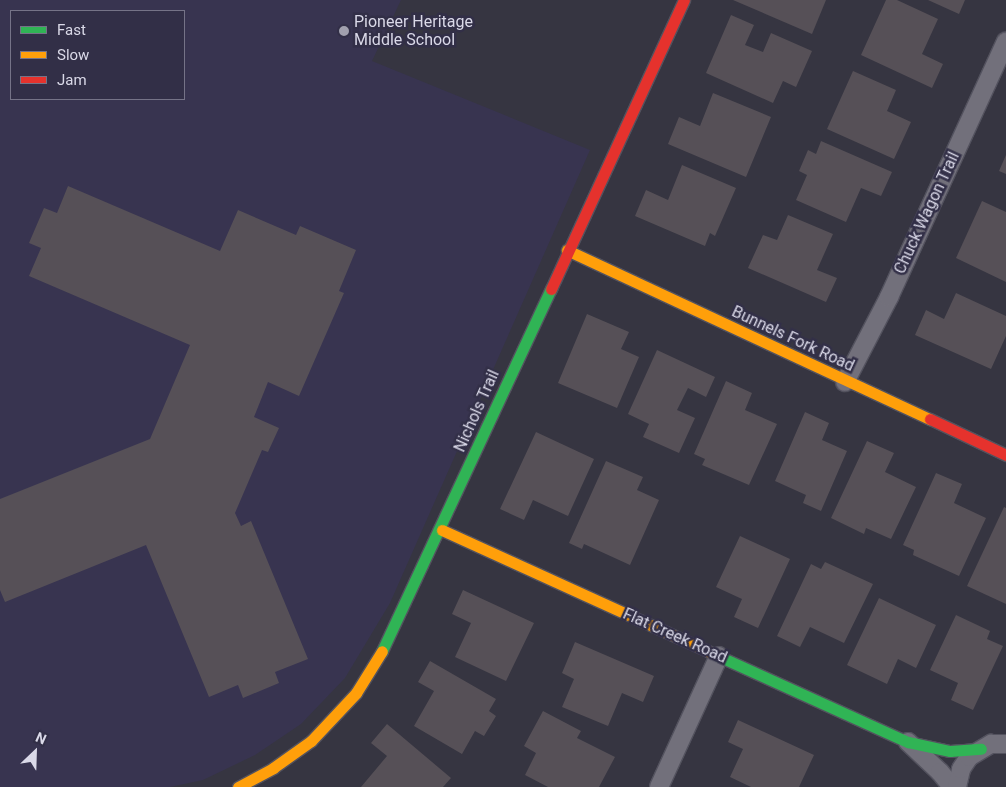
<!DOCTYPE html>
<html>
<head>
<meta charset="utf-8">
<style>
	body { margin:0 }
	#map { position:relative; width:1006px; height:787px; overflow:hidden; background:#363541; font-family:Roboto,sans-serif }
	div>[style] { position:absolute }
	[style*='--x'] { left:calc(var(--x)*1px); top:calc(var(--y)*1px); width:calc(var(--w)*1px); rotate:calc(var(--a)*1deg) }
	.built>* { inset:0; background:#383450 }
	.building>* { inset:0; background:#565057 }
	.roads { filter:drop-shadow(1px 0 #53525e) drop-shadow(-1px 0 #53525e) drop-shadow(0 1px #53525e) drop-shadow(0 -1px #53525e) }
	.street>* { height:18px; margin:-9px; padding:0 9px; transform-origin:9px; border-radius:9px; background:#72707b }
	.fast>* { height:11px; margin:-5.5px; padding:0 5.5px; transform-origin:5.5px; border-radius:5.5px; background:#30b455 }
	.slow>* { height:11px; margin:-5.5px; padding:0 5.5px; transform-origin:5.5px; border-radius:5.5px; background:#ff9f0a }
	.jam>* { height:11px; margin:-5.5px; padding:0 5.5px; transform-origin:5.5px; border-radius:5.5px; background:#e5322d }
	.dots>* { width:14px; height:14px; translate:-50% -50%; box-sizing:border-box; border:2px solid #322f47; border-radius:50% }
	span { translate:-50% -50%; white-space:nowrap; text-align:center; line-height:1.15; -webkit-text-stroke:5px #322f47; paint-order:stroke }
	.poi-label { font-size:16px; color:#dad9e8 }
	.left { translate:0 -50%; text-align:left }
	.street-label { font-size:16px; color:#dad9e8 }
	.legend { position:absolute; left:10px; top:10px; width:175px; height:90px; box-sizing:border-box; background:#322f47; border:1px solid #757387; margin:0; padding:6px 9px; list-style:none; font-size:15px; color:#dad9e8 }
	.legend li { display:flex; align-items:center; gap:10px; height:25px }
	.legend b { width:25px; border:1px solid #757387 }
	.north { position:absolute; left:10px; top:727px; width:50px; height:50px; -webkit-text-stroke:4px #322f47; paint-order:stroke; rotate:24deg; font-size:14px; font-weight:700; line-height:20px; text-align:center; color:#dad9e8 }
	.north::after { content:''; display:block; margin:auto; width:18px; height:22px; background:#dad9e8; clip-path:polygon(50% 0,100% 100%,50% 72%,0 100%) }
</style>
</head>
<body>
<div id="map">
	<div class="built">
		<div style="clip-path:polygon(evenodd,0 0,401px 0,372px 61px,590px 150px,390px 603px,345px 678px,301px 724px,255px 755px,203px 780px,170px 787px,0 787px,0 0,11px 11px,184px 11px,184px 99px,11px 99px,11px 11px)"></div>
	</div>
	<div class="building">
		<div style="clip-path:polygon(733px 0,826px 0,812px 34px)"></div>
		<div style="clip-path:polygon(886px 0,897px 0,938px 19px,922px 54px,943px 64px,932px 88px,861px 55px)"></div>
		<div style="clip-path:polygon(928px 0,965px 0,959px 14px)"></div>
		<div style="clip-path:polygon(731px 15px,754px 25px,745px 45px,763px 52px,771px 33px,812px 51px,796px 87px,783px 81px,773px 103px,706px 73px)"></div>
		<div style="clip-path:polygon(853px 71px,896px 90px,887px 111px,911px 122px,894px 159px,827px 129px)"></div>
		<div style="clip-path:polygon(713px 93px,771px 117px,746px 177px,668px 144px,679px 117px,700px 126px)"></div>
		<div style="clip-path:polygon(821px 141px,892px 172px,881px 196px,861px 188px,846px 222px,796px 200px,807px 175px,799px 171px,808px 150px,816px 154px)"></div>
		<div style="clip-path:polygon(1006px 155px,1006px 174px,999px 171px)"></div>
		<div style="clip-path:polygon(682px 165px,736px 188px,715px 236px,710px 233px,705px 246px,635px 216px,646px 190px,668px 200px)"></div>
		<div style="clip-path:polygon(68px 186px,220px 251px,238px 210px,296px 235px,300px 226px,356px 250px,339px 291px,344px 293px,299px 396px,268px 382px,254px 417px,279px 428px,268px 452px,262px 450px,235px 513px,241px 526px,251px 521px,308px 659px,275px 672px,279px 683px,243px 698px,238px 685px,209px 697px,146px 545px,5px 602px,0 590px,0 499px,150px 439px,190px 345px,29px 276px,41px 248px,29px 243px,44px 208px,57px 213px)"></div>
		<div style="clip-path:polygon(982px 201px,1006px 212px,1006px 282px,956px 258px)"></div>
		<div style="clip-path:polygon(788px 215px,833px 234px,817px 270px,837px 278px,826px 302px,748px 268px,763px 235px,777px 240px)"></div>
		<div style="clip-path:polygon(956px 293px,1006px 316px,1006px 336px,991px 369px,915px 335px,926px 310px,944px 319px)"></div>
		<div style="clip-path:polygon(587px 314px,629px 332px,621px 349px,639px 357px,617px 408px,558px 383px)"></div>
		<div style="clip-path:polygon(657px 350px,715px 377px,706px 397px,688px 388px,677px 410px,695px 418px,679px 453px,643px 437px,649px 424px,628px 414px)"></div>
		<div style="clip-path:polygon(726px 381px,752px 393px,745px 410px,777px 424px,749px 485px,702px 465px,705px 459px,694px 454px)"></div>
		<div style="clip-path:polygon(805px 412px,829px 423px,822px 440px,847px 451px,821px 511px,803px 503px,806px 495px,775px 481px)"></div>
		<div style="clip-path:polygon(536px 432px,594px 459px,568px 516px,533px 500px,524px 520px,500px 509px)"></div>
		<div style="clip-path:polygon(867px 441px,894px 453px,885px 472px,916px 487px,891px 539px,866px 528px,864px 534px,831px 518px)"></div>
		<div style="clip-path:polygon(606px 461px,643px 477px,637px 490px,659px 500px,630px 565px,584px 544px,582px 549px,569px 543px)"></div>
		<div style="clip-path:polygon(936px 473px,962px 484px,954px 503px,986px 518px,959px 576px,913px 555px,914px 550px,903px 545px)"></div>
		<div style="clip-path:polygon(1004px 507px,1006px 508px,1006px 604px,967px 586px)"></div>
		<div style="clip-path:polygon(740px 536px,790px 559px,758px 628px,734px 617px,742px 599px,716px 587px)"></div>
		<div style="clip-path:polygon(825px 562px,873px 584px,844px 643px,810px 627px,800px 647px,777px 636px,811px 564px,821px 569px)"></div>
		<div style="clip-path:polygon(463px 590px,534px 623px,506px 681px,455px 657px,471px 623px,452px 614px)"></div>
		<div style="clip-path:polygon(879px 598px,936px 625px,916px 668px,898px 659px,887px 684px,847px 665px)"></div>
		<div style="clip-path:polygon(956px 615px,990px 631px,987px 639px,1003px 646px,973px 710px,951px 700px,958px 683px,930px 670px)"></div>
		<div style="clip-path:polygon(575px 642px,654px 676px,643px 702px,622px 693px,608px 726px,562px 707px,574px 679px,562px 673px)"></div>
		<div style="clip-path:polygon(430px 661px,496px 699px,489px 711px,496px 716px,484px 736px,475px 731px,462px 754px,414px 726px,434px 691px,418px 682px)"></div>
		<div style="clip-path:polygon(543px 711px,581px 731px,577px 738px,615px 757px,599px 787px,548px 787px,525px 775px,536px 753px,524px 746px)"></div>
		<div style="clip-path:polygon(738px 720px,814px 755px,799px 787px,751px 787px,730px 777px,743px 749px,728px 742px)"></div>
		<div style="clip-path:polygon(387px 724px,451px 778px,443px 787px,361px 787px,387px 756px,371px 743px)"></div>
	</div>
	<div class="roads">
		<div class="street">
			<div style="--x:845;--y:382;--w:96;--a:-62.6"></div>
			<div style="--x:889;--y:297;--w:281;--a:-65.4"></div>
			<div style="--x:908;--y:742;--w:44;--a:43.2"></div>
			<div style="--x:940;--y:772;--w:19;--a:51"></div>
			<div style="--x:659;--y:787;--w:144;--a:-65.4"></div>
			<div style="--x:957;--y:787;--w:18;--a:-77"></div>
			<div style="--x:961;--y:769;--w:14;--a:-56"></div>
			<div style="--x:969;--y:757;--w:26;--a:-31"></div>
			<div style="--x:991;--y:744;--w:15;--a:0"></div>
		</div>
		<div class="fast">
			<div style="--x:382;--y:651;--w:400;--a:-65"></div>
			<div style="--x:716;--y:655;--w:211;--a:24.4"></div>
			<div style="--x:908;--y:742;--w:43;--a:12.1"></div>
			<div style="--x:950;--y:751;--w:31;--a:-4"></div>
		</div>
		<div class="slow">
			<div style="--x:567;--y:250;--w:400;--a:25"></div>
			<div style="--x:442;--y:530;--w:301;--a:24.5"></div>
			<div style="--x:238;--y:787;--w:40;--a:-28"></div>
			<div style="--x:273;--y:768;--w:47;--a:-35.4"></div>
			<div style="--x:311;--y:741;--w:66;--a:-46.8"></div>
			<div style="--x:356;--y:693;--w:49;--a:-58.2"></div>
		</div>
		<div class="jam">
			<div style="--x:551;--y:289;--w:318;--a:-65.3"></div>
			<div style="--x:930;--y:419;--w:84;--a:25.3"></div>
		</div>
	</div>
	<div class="dots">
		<div style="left:344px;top:31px;background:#a1a0ae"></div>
	</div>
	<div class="poi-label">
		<span class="left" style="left:354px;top:31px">Pioneer Heritage<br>Middle School</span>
	</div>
	<div class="street-label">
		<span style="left:927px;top:213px;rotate:-65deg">Chuck Wagon Trail</span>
		<span style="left:793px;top:339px;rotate:25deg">Bunnels Fork Road</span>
		<span style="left:477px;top:411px;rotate:-66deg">Nichols Trail</span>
		<span style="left:675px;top:636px;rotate:24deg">Flat Creek Road</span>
	</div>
	<ul class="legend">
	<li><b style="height:6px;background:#30b455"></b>Fast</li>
	<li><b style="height:6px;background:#ff9f0a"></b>Slow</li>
	<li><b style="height:6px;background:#e5322d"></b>Jam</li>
	</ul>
	<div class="north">N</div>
</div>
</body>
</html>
